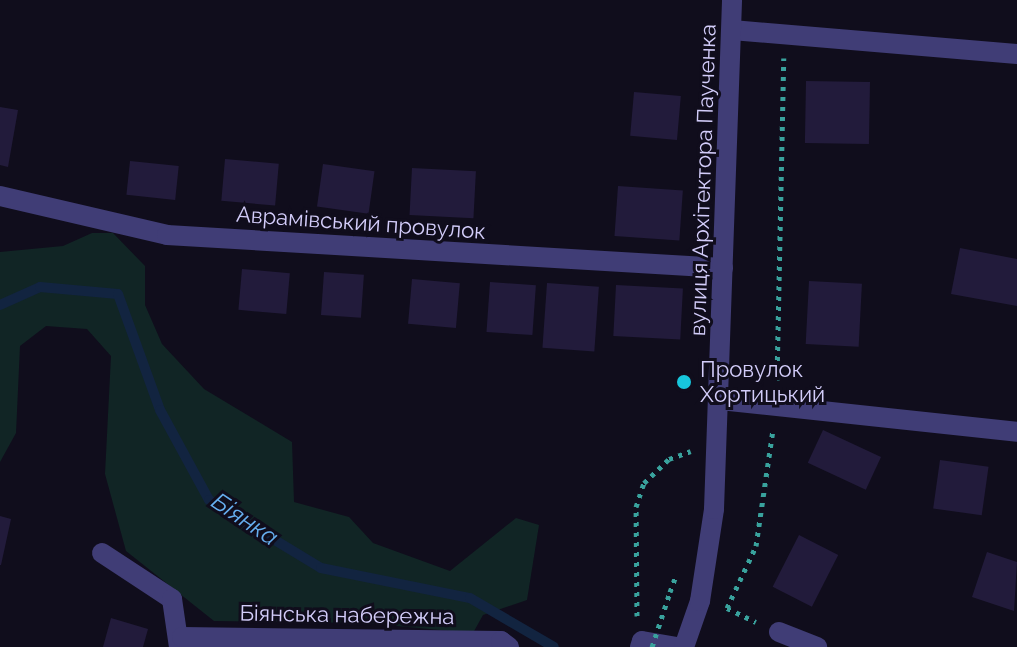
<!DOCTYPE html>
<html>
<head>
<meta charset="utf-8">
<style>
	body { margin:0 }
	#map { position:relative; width:1017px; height:647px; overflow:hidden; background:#100d1c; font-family:Raleway,sans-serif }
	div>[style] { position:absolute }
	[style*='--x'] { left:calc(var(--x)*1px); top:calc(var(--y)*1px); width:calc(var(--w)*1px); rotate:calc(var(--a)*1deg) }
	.green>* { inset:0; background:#112525 }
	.stream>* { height:10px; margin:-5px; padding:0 5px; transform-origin:5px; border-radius:5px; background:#122440 }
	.building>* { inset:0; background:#221b3b; transform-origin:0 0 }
	.path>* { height:5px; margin-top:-2.5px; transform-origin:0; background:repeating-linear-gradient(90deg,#39a29d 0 4px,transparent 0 10px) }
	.minor>* { height:20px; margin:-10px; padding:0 10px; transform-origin:10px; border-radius:10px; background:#403d76 }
	.path-bridge>* { height:5px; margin-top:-2.5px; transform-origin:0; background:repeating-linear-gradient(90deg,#39a29d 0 4px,transparent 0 10px) }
	.dots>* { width:22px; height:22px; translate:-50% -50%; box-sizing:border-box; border:4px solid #100d1c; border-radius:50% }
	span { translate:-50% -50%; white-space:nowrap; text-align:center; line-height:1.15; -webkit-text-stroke:6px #100d1c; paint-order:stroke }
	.street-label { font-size:22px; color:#d3cdfa }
	.poi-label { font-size:22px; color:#d3cdfa }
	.left { translate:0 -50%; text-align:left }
	.water-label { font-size:24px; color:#66aeef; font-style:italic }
</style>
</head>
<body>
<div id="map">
	<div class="green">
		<div style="clip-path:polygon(92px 233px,113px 233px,145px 266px,145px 305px,162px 344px,204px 389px,292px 442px,294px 502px,349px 517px,373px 543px,450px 571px,516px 518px,539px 525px,527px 600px,483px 615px,473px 633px,364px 623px,214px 621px,126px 551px,105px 474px,111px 356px,87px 329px,46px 326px,20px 346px,16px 433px,0 462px,0 252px,63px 246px)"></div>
	</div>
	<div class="stream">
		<div style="--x:0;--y:305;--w:44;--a:-24.2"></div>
		<div style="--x:40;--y:287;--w:78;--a:5.1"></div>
		<div style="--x:118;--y:294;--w:123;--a:70.1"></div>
		<div style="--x:160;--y:410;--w:102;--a:61.4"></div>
		<div style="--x:209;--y:500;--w:131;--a:31.3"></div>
		<div style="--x:321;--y:568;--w:152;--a:11.4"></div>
		<div style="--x:470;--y:598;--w:97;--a:30.3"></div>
	</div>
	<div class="building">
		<div style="left:806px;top:81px;width:64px;height:62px;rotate:1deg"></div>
		<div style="left:634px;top:92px;width:47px;height:44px;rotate:5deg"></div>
		<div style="clip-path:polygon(0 107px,18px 110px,8px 167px,0 165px)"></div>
		<div style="left:225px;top:159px;width:54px;height:42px;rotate:5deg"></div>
		<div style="left:130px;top:161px;width:49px;height:34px;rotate:6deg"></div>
		<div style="left:323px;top:164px;width:52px;height:43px;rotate:8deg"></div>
		<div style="left:412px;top:168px;width:64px;height:47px;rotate:3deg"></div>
		<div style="left:618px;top:186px;width:65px;height:50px;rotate:4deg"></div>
		<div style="clip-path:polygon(960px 248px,1017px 259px,1017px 306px,951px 294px)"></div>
		<div style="left:242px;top:269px;width:48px;height:41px;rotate:5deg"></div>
		<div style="left:324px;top:272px;width:40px;height:43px;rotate:4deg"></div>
		<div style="left:412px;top:279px;width:48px;height:45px;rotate:5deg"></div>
		<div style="left:809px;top:281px;width:53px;height:63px;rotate:3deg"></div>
		<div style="left:490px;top:282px;width:46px;height:50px;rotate:4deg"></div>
		<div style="left:547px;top:283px;width:52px;height:65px;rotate:4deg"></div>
		<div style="left:616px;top:285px;width:67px;height:51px;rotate:3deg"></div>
		<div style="left:823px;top:430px;width:64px;height:36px;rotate:25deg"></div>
		<div style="left:940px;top:460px;width:49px;height:49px;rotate:8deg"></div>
		<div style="clip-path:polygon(0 516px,11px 519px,1px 565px,0 565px)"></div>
		<div style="left:799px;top:535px;width:44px;height:58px;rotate:27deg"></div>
		<div style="clip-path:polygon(987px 552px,1017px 562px,1014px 611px,972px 597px)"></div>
		<div style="clip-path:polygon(111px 618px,148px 629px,143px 647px,103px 647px)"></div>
	</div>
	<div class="path">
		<div style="--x:777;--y:380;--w:322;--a:-88.8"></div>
		<div style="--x:670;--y:592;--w:15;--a:-70"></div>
		<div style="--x:727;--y:608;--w:68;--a:-64.9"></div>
		<div style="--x:756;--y:546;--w:117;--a:-81.7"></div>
		<div style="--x:727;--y:608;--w:32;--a:26"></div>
		<div style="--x:637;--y:616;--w:109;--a:-90.5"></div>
		<div style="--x:636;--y:507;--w:25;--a:-72"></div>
		<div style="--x:644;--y:483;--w:35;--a:-44"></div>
		<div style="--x:669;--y:459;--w:23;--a:-20"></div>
	</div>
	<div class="minor">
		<div style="--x:732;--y:30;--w:286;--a:4.8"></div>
		<div style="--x:0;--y:196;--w:171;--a:13.1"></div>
		<div style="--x:167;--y:235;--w:557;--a:3.4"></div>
		<div style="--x:720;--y:400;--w:299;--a:6.1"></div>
		<div style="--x:102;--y:553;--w:84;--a:33.3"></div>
		<div style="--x:172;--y:599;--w:49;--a:81.7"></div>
		<div style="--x:779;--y:632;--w:41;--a:21.5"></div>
		<div style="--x:182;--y:637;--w:319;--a:0.7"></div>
		<div style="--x:501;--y:641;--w:10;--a:37"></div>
		<div style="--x:640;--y:647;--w:6;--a:-72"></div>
		<div style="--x:642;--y:641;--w:34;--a:10"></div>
		<div style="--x:684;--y:647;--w:49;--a:-70.8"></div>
		<div style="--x:700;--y:601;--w:93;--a:-81.3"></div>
		<div style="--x:714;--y:509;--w:509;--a:-87.97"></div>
	</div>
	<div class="path-bridge">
		<div style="--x:652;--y:647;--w:58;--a:-71.9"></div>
	</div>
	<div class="dots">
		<div style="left:684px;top:382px;background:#17c6dc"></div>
	</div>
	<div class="street-label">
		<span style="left:703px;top:180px;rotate:-88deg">вулиця Архітектора Паученка</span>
		<span style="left:361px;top:223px;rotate:4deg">Аврамівський провулок</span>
		<span style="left:347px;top:615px;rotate:1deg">Біянська набережна</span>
	</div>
	<div class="poi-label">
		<span class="left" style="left:700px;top:382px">Провулок<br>Хортицький</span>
	</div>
	<div class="water-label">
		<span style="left:245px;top:519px;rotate:34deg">Біянка</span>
	</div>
</div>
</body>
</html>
